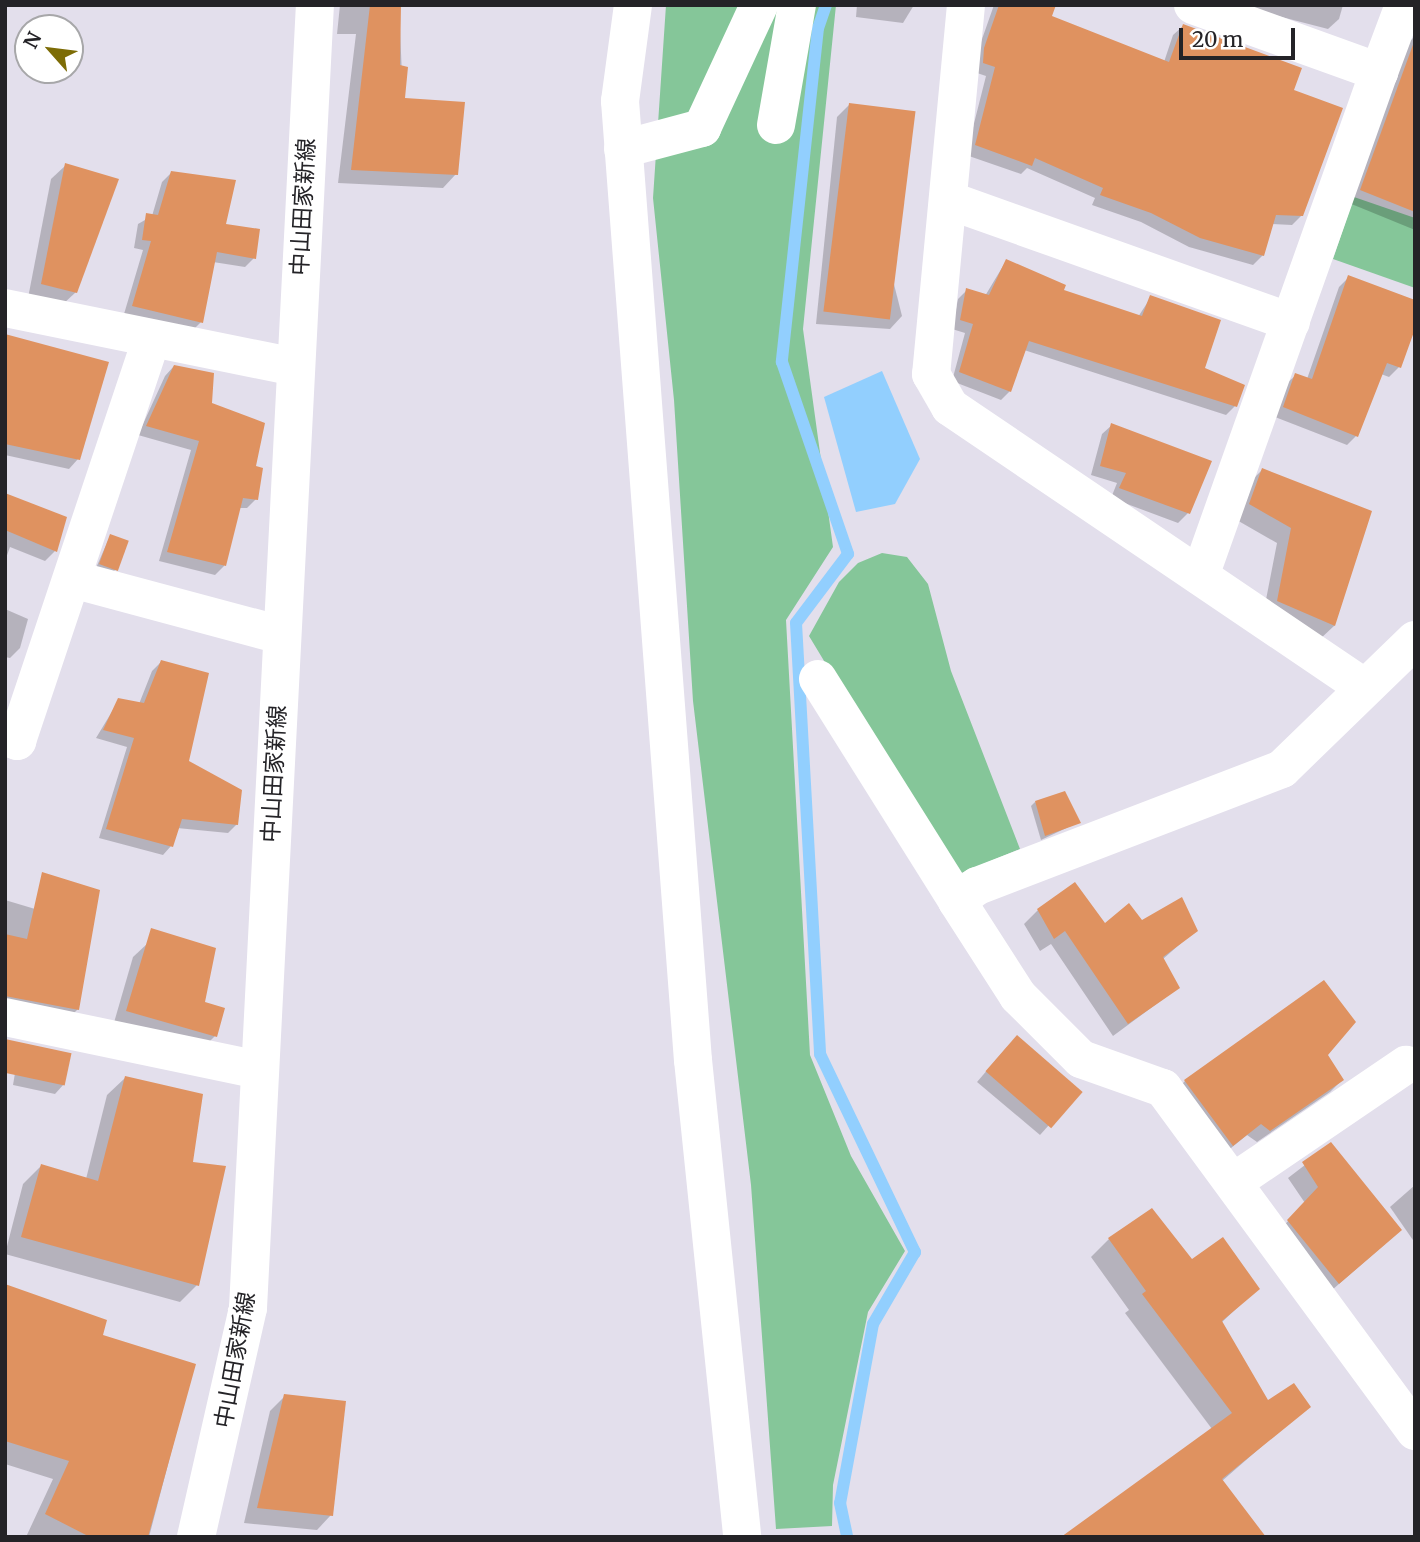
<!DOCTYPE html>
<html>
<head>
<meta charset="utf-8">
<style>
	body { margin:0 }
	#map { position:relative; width:1420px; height:1542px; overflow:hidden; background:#e3dfec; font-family:Merriweather,"Noto Sans JP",serif }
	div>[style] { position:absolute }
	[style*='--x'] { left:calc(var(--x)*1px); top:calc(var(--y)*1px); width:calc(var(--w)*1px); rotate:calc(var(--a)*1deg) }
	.green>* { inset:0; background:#85c699 }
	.water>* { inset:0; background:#92cffe }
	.shadow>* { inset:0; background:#0003 }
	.stream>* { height:12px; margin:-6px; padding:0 6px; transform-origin:6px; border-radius:6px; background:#92cffe }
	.building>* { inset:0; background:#df9260; transform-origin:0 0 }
	.street>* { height:38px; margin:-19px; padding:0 19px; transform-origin:19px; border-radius:19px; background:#fff }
	.secondary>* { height:38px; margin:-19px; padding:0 19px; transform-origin:19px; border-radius:19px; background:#fff }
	span { translate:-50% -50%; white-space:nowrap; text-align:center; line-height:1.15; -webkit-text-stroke:7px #fff; paint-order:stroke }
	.street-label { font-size:23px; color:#242327 }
	.frame { position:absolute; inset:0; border:7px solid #242327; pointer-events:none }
	.north { position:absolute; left:14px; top:14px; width:70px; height:70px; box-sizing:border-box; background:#fff; border:2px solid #a7a7a9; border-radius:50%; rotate:298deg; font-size:19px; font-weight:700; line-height:28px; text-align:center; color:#242327 }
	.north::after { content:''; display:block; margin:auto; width:24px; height:32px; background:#7d6c06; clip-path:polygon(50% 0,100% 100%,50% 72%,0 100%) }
	.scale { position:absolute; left:1179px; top:28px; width:116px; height:32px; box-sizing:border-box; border:4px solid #242327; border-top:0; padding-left:9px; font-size:21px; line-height:24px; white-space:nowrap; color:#242327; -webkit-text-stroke:5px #fff; paint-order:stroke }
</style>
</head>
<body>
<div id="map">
	<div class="green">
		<div style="clip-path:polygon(666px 5px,836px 5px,803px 329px,833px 547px,786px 620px,810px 1055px,851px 1156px,905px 1251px,868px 1312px,833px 1485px,832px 1526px,776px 1529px,751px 1185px,693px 701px,674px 400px,653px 198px)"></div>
		<div style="clip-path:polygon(1354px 197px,1415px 218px,1415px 288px,1333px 259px)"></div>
		<div style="clip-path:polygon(882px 553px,907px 557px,928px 584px,951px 671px,1020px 849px,954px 876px,809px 636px,839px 582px,858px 563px)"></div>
	</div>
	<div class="water">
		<div style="clip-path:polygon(882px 371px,920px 459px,895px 504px,856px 512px,824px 397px)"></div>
	</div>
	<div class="shadow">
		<div style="clip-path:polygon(340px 5px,399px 5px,403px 100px,456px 174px,443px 188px,338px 183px,356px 34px,337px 34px)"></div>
		<div style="clip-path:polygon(857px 5px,914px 5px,903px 23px,856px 17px)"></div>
		<div style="clip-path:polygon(994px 5px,1055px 5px,1049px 17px,1164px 62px,1173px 35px,1183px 26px,1291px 91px,1302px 215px,1292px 225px,1272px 224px,1263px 255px,1253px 265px,1189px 247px,1141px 222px,1092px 205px,1095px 198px,1027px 168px,1021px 174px,966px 155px,986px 76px,974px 72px,975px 59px)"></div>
		<div style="clip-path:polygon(1235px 5px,1343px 5px,1339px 19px,1328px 29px)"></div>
		<div style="clip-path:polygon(1415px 36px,1415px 230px,1349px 203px,1406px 45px)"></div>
		<div style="clip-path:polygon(849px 105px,902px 316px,890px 329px,816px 324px,837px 117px)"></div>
		<div style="clip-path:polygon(66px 165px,76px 292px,61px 306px,28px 298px,51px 179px)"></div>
		<div style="clip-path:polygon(171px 173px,254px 258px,245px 267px,213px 262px,201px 322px,192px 331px,124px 314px,143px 250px,134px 248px,138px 224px,152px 216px,162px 182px)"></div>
		<div style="clip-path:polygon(1006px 261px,1061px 291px,1138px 317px,1151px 297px,1203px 369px,1242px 386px,1235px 406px,1226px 415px,1024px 350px,1010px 391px,1001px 400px,952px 381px,965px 333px,952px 329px,958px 299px,967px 290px,985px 296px)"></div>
		<div style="clip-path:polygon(1349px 277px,1399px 367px,1389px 377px,1381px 374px,1356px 436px,1347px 445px,1275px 417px,1286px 384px,1296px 375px,1307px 379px,1339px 287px)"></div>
		<div style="clip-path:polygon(5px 338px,78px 459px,69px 469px,5px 455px)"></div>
		<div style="clip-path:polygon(174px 366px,254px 468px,256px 499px,247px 508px,239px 508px,224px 566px,215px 575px,159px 561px,191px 450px,138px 435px,165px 376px)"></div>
		<div style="clip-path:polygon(1112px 425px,1209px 462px,1188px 513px,1178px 523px,1111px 498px,1117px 483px,1091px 475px,1102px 434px)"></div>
		<div style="clip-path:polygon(1262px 470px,1370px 512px,1334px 626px,1319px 640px,1263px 615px,1277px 543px,1235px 519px,1248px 484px)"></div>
		<div style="clip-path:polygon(5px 494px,55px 551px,45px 561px,10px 547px,5px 561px)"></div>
		<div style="clip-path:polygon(110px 536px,118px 567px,113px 572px,96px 568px)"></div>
		<div style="clip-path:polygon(5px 609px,28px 619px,20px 648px,10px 658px,5px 657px)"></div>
		<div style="clip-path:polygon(161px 662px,187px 762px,237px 824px,228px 833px,177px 828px,171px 846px,163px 855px,99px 838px,127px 747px,96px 738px,119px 700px,139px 704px,152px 671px)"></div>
		<div style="clip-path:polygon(1035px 802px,1079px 822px,1041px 840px,1031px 806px)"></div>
		<div style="clip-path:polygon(5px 900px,92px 926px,78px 1009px,67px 1020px,5px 1005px)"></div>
		<div style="clip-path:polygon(1038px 910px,1105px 926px,1142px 923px,1196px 930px,1163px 959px,1178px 988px,1113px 1036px,1051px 944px,1040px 951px,1024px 924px)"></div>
		<div style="clip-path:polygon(148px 943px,203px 1003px,215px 1036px,201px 1050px,113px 1026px,133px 957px)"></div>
		<div style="clip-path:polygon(1007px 1047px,1049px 1125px,1040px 1135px,977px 1082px)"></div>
		<div style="clip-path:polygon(1325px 1054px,1342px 1080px,1330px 1092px,1257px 1142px,1247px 1135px,1220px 1157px,1173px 1093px,1185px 1081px)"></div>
		<div style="clip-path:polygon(18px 1055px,64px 1084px,55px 1094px,13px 1085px)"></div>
		<div style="clip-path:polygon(125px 1078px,192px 1163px,197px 1285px,180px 1302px,5px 1254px,23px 1184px,41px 1166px,86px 1179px,107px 1095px)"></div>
		<div style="clip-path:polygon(1331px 1145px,1385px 1244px,1324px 1297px,1274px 1236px,1305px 1203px,1288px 1178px)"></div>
		<div style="clip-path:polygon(1415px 1185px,1415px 1243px,1390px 1207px)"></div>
		<div style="clip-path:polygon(1109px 1239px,1191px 1262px,1257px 1289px,1221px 1323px,1267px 1403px,1308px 1406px,1222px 1481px,1064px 1537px,1212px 1429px,1125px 1313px,1129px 1310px,1091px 1257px)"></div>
		<div style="clip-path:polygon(5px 1291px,101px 1337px,194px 1365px,149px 1537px,26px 1537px,53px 1479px,5px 1464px)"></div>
		<div style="clip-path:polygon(285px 1396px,331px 1515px,317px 1530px,244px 1523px,270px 1411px)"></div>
	</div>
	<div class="stream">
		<div style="--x:826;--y:5;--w:24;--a:109"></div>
		<div style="--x:818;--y:28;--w:336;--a:96.2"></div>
		<div style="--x:782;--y:362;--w:203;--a:71"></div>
		<div style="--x:848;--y:554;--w:86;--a:127"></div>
		<div style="--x:796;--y:623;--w:432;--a:86.8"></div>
		<div style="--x:820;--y:1054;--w:220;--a:64.4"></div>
		<div style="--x:915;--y:1252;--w:83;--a:120.3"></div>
		<div style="--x:873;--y:1324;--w:182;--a:100.4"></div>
		<div style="--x:840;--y:1503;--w:35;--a:78"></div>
	</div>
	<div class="building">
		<div style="clip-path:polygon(370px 5px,401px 5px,400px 65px,408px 67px,405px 98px,465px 102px,458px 175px,351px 170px)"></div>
		<div style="clip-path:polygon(999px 5px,1056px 5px,1052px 16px,1169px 62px,1183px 24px,1302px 68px,1294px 90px,1343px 108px,1303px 216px,1276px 215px,1264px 256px,1200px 238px,1151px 213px,1100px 195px,1103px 188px,1035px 158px,1032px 166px,975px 145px,995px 67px,983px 63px,984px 48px)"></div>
		<div style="clip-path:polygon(1414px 42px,1415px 42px,1415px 212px,1360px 190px)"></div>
		<div style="left:849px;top:103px;width:67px;height:210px;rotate:7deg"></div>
		<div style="clip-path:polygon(65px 163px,119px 179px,77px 293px,41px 284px)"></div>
		<div style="clip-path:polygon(171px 171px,236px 180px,226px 224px,260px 229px,256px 259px,217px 252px,203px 323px,132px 306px,151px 241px,142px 240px,146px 213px,158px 215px)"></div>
		<div style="clip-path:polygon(1006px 259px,1066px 285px,1064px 290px,1142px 316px,1150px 295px,1221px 320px,1205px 368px,1245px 385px,1237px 407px,1029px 341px,1011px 392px,959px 372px,973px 324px,960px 320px,966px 288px,989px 295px)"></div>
		<div style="clip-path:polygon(1348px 275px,1415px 300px,1415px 329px,1401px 368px,1387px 363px,1358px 437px,1283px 407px,1295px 373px,1312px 379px)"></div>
		<div style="clip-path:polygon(5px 334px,109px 362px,80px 460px,5px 444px)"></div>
		<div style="clip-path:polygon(174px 365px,214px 373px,212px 403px,265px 423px,256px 466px,263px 468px,258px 500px,243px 498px,226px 566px,167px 552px,199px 441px,146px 426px)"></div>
		<div style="clip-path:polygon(1111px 423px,1212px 461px,1190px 514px,1119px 488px,1126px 473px,1100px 466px)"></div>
		<div style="clip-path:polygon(1262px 468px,1372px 511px,1335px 626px,1277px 601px,1291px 528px,1249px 504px)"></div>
		<div style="clip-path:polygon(5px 493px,67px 517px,57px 552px,5px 530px)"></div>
		<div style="left:110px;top:534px;width:20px;height:32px;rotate:20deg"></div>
		<div style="clip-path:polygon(161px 660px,209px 673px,189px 761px,242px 790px,238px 825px,182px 819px,173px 847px,106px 829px,134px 738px,103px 730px,118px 698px,144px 703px)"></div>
		<div style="clip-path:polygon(1065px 791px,1081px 823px,1045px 836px,1035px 801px)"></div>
		<div style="clip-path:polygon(42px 872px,100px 890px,79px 1010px,5px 996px,5px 934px,27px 939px)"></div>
		<div style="clip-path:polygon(1075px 882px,1105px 923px,1129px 903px,1142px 920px,1182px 897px,1198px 931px,1163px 957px,1180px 988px,1128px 1024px,1065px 931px,1054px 939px,1037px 909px)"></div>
		<div style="clip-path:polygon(151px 928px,216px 948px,205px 1002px,225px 1008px,217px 1037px,126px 1011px)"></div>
		<div style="clip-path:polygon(1324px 980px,1356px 1022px,1328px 1055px,1344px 1080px,1270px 1131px,1261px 1124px,1233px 1146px,1184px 1080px)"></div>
		<div style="left:1017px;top:1035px;width:87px;height:48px;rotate:41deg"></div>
		<div style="left:5px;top:1039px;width:68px;height:33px;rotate:12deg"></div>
		<div style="clip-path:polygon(125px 1076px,203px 1094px,193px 1162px,226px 1166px,199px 1286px,21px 1237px,41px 1164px,98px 1181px)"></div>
		<div style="clip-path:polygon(1331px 1142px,1402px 1230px,1339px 1284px,1287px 1220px,1318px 1187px,1302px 1162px)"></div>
		<div style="clip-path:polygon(1152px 1208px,1192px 1259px,1223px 1237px,1260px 1289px,1222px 1321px,1268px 1400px,1294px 1383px,1311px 1407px,1222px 1479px,1266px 1537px,1061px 1537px,1232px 1413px,1142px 1294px,1146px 1291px,1108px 1238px)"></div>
		<div style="clip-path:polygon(5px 1284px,107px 1320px,103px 1335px,196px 1364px,148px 1537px,90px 1537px,45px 1514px,69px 1461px,5px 1441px)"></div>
		<div style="clip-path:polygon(284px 1394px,346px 1401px,333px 1516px,257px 1508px)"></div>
	</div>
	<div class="street">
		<div style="--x:966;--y:5;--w:371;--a:95.4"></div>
		<div style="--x:931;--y:374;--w:38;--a:60"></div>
		<div style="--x:950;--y:407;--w:499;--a:34.1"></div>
		<div style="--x:1193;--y:5;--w:198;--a:19.8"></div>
		<div style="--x:1379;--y:72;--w:72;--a:-69.5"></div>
		<div style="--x:776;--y:125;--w:122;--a:-80.1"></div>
		<div style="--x:623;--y:149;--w:82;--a:-14.9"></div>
		<div style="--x:702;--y:128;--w:136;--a:-65.1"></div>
		<div style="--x:948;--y:200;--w:364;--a:19.6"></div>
		<div style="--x:5;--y:308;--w:297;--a:11.5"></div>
		<div style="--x:1200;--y:576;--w:535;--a:-70.45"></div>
		<div style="--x:72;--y:579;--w:216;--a:15"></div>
		<div style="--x:1415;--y:640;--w:185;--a:135.9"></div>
		<div style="--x:1282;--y:769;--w:327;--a:159"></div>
		<div style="--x:977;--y:886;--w:25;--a:143"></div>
		<div style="--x:957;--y:901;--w:113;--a:57.3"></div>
		<div style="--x:1018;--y:996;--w:89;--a:45"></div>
		<div style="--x:1081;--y:1059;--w:87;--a:19.5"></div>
		<div style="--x:1163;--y:1088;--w:426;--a:53.7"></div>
		<div style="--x:818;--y:679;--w:262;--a:57.9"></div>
		<div style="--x:5;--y:737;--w:13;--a:18"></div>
		<div style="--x:17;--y:741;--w:422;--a:-71.5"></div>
		<div style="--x:5;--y:1017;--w:259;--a:11.8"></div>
		<div style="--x:1235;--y:1181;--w:207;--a:-34.2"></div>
	</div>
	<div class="secondary">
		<div style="--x:633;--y:5;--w:97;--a:97.7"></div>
		<div style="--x:620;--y:101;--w:962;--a:85.65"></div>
		<div style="--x:693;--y:1060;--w:480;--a:84.1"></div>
		<div style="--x:196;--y:1537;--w:235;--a:-77.2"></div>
		<div style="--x:248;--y:1308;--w:1305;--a:-87.06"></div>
	</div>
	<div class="street-label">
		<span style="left:303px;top:207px;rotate:-87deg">中山田家新線</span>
		<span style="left:274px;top:774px;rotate:-87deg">中山田家新線</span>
		<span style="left:235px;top:1360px;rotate:-80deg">中山田家新線</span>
	</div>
	<div class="frame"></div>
	<div class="north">N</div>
	<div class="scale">20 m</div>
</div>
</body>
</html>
